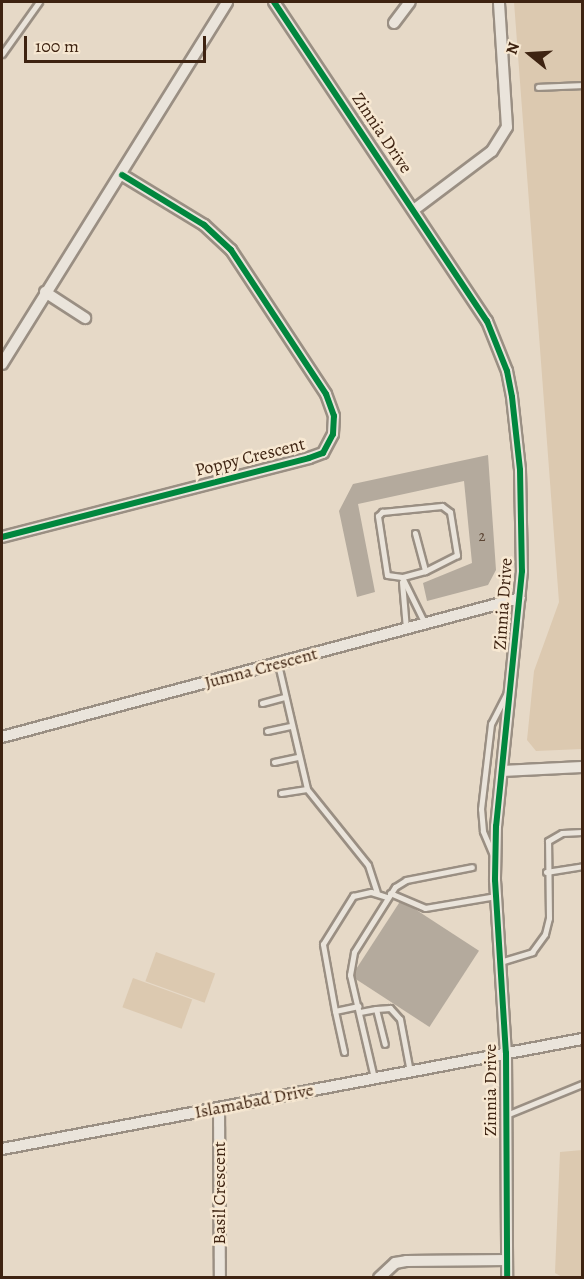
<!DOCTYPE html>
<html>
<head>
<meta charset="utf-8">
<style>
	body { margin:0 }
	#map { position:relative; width:584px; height:1279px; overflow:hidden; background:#e6d9c7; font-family:Alegreya,serif }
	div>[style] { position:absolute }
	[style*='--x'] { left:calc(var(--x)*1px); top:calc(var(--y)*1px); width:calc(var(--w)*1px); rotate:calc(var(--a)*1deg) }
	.green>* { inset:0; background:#dcc9b0; transform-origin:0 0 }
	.building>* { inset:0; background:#b4aa9d; transform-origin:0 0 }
	.roads { filter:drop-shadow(2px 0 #9a8f83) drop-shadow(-2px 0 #9a8f83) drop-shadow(0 2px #9a8f83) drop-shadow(0 -2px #9a8f83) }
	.service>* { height:5px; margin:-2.5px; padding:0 2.5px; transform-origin:2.5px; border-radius:2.5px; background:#eae4db }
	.minor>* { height:10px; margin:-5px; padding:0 5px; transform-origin:5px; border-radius:5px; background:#eae4db }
	.cycleway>* { height:6px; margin:-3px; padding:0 3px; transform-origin:3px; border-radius:3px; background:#00873e }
	span { translate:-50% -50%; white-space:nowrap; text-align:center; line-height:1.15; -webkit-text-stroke:5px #f7e8d2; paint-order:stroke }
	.number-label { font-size:15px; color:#5c4534 }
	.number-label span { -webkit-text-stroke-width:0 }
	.street-label { font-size:18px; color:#3e2311 }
	.frame { position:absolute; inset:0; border:3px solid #3e2311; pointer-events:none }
	.north { position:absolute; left:500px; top:24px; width:60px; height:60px; -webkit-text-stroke:4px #f7e8d2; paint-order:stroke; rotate:288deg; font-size:16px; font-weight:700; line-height:24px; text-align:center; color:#3e2311 }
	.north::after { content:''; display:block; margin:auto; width:21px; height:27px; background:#3e2311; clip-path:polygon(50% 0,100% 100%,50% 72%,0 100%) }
	.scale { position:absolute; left:24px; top:36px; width:182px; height:27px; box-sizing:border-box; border:3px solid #3e2311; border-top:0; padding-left:8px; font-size:18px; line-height:21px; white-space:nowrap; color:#3e2311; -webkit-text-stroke:4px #f7e8d2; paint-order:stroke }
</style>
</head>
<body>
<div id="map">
	<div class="green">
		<div style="clip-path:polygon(514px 2px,582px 2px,582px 749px,536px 751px,527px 740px,534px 671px,559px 602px)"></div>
		<div style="left:156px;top:952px;width:63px;height:31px;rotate:20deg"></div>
		<div style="left:133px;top:978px;width:63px;height:31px;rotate:20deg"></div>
		<div style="clip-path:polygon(582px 1150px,582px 1277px,562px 1277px,555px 1273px,560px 1152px)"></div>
	</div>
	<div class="building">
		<div style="clip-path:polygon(488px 455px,496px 570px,488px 585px,427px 601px,423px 583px,472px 563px,464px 481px,358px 504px,375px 592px,357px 597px,339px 511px,353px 484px)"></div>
		<div style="left:401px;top:900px;width:93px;height:91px;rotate:33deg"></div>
	</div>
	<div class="roads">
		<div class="service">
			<div style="--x:2;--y:54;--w:64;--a:-54.6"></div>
			<div style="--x:538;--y:87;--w:44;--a:-2.6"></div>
			<div style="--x:442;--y:506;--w:10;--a:37"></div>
			<div style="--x:450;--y:512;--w:44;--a:80.8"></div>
			<div style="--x:457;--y:555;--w:36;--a:153"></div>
			<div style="--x:425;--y:571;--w:24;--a:165"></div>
			<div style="--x:402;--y:577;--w:15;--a:-172"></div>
			<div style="--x:387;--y:575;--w:60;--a:-98.7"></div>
			<div style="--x:378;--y:516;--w:6;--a:-45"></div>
			<div style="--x:382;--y:512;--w:60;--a:-5.7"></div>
			<div style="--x:415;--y:533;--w:39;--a:75"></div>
			<div style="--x:402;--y:577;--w:52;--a:63.9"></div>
			<div style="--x:402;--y:582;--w:47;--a:85.1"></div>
			<div style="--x:278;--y:664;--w:128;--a:76.9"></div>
			<div style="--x:307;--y:789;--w:97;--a:51.2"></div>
			<div style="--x:368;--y:865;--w:28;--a:72"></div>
			<div style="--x:262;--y:703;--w:24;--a:-15"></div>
			<div style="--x:267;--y:731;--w:25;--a:-12"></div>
			<div style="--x:274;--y:762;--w:24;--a:-12"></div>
			<div style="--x:281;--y:793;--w:26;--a:-9"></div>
			<div style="--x:493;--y:855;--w:26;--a:-113"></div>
			<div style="--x:483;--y:831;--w:22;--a:-95"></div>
			<div style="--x:481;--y:809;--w:86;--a:-83.3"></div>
			<div style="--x:491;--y:724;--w:37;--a:-63"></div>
			<div style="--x:546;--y:872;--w:36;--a:-9"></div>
			<div style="--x:390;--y:893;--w:38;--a:23"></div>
			<div style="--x:425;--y:908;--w:72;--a:-9.6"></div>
			<div style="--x:500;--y:962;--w:34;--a:-17"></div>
			<div style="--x:532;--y:952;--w:22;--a:-54"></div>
			<div style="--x:545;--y:934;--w:16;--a:-76"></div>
			<div style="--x:549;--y:918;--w:77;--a:-90.7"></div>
			<div style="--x:548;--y:841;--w:16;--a:-30"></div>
			<div style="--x:562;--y:833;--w:20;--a:-3"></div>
			<div style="--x:376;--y:1009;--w:14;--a:-4"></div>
			<div style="--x:390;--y:1008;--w:15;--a:48"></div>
			<div style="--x:400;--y:1019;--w:54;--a:79.3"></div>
			<div style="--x:335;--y:1011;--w:68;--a:-100.2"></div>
			<div style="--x:323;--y:944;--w:57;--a:-58"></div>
			<div style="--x:353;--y:896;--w:18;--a:-13"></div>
			<div style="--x:371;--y:892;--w:16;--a:18"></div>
			<div style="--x:360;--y:1012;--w:16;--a:-11"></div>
			<div style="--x:376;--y:1009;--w:36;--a:76"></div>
			<div style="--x:344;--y:1052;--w:42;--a:-102.4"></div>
			<div style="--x:335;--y:1011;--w:24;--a:-12"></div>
			<div style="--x:374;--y:1078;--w:106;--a:-103.1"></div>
			<div style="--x:350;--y:975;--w:23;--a:-80"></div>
			<div style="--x:354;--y:952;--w:77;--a:-57.8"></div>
			<div style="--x:395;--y:887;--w:13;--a:-32"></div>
			<div style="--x:406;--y:880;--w:67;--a:-11.1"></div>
			<div style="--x:506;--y:1115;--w:82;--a:-22.2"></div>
		</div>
		<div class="minor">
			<div style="--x:274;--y:2;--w:384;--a:56.3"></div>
			<div style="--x:487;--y:321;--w:54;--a:68.2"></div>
			<div style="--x:507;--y:371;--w:26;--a:79"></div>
			<div style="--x:512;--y:397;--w:73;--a:83.7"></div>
			<div style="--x:520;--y:470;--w:101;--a:88.9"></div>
			<div style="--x:522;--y:571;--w:256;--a:95.8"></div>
			<div style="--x:496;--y:826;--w:54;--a:91.1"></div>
			<div style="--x:495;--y:880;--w:173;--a:86.4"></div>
			<div style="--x:506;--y:1053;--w:225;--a:89.7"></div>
			<div style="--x:394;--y:23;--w:26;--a:-53"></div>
			<div style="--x:415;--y:209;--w:96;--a:-37"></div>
			<div style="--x:492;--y:151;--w:28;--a:-58"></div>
			<div style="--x:507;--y:127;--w:125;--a:-93.7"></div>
			<div style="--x:45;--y:292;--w:48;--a:33"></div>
			<div style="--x:2;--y:364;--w:426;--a:-58.1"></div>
			<div style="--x:2;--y:537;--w:317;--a:-14.4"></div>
			<div style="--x:309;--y:458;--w:15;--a:-20"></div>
			<div style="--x:323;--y:453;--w:21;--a:-62"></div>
			<div style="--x:333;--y:434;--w:18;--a:-87"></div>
			<div style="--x:334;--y:416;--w:23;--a:-110"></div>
			<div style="--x:326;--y:394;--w:173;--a:-123.4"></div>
			<div style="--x:231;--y:250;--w:37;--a:-137"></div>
			<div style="--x:204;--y:225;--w:96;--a:-148.6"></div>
			<div style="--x:2;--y:737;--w:536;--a:-15.02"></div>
			<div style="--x:502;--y:771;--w:80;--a:-2.9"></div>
			<div style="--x:219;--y:1108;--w:170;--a:89.7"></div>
			<div style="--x:2;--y:1149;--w:590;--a:-10.74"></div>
			<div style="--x:379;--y:1278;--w:22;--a:-43"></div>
			<div style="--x:395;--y:1263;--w:11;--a:-10"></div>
			<div style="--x:406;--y:1261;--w:101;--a:-0.6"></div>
		</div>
	</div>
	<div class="cycleway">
		<div style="--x:274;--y:2;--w:384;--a:56.3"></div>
		<div style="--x:487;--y:321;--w:54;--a:68.2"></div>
		<div style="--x:507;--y:371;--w:26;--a:79"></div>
		<div style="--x:512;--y:397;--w:73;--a:83.7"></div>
		<div style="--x:520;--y:470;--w:101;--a:88.9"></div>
		<div style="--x:522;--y:571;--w:256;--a:95.8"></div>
		<div style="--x:496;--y:826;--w:54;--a:91.1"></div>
		<div style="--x:495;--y:880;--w:173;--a:86.4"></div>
		<div style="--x:506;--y:1053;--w:225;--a:89.7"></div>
		<div style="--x:2;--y:537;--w:317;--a:-14.4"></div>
		<div style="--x:309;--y:458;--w:15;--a:-20"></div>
		<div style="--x:323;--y:453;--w:21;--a:-62"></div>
		<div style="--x:333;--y:434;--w:18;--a:-87"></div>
		<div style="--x:334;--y:416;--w:23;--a:-110"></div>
		<div style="--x:326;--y:394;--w:173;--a:-123.4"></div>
		<div style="--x:231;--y:250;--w:37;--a:-137"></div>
		<div style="--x:204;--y:225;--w:96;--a:-148.6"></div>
	</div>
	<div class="number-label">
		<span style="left:482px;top:537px">2</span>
	</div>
	<div class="street-label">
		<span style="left:382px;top:133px;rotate:56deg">Zinnia Drive</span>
		<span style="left:250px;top:457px;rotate:-14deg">Poppy Crescent</span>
		<span style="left:503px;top:604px;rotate:-86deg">Zinnia Drive</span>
		<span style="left:261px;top:668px;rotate:-15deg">Jumna Crescent</span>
		<span style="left:490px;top:1090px;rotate:-90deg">Zinnia Drive</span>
		<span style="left:254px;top:1101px;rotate:-11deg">Islamabad Drive</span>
		<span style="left:219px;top:1193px;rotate:-90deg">Basil Crescent</span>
	</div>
	<div class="frame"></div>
	<div class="north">N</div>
	<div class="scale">100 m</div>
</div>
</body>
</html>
